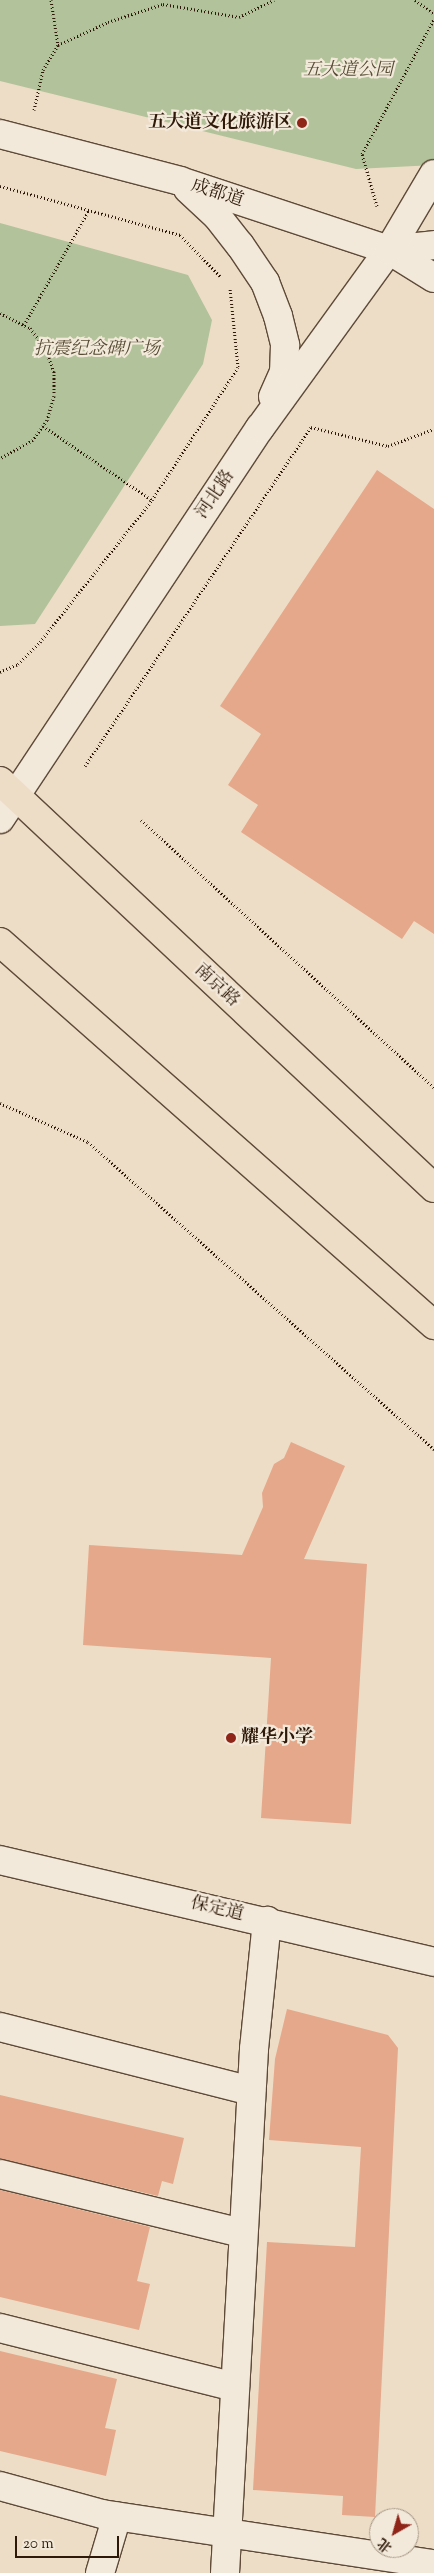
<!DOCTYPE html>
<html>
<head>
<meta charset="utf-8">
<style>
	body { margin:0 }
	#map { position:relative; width:434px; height:2573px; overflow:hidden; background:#edddc6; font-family:"Sorts Mill Goudy","Noto Serif SC",serif }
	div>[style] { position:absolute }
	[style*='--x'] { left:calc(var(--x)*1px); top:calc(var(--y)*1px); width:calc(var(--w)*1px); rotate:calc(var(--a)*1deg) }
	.green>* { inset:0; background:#b2c29a }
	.building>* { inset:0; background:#e5a88b }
	.path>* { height:3px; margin-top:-1.5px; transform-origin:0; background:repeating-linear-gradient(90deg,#2e1908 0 1px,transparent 0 3.5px) }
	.roads { filter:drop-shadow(1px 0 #5e4a38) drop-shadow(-1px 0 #5e4a38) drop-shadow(0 1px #5e4a38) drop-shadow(0 -1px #5e4a38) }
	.minor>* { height:28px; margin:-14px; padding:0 14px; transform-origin:14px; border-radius:14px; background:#f3e9da }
	.tertiary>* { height:28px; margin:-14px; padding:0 14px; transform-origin:14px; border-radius:14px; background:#f3e9da }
	.primary>* { height:28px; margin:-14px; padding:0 14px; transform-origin:14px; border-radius:14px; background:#edddc6 }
	.dots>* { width:14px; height:14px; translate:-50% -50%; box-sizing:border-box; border:2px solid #f3e9da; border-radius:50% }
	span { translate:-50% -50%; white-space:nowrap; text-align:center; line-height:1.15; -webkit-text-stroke:4.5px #f3e9da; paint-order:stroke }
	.park-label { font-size:18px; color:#564c34; font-style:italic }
	.poi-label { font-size:18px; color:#2e1908; font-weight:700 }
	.right { translate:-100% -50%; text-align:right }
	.left { translate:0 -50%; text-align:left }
	.street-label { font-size:18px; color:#2e1908 }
	.north { position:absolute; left:369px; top:2508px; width:50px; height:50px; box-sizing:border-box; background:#f3e9da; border:1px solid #a49686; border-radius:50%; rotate:218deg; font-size:14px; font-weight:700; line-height:20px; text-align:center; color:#2e1908 }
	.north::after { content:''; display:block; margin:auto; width:18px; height:22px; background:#8f2418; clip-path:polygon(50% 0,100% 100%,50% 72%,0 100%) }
	.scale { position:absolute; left:15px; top:2536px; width:104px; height:22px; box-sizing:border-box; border:2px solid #2e1908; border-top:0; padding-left:6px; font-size:15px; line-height:18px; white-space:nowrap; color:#2e1908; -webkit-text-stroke:4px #f3e9da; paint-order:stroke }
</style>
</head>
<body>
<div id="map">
	<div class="green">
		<div style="clip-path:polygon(0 0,434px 0,434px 165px,356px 169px,0 81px)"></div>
		<div style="clip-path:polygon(0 223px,188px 275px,212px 320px,203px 364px,35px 624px,0 626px)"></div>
	</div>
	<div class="building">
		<div style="clip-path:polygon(377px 470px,434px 509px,434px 934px,414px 921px,402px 939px,241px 832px,258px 805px,228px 785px,261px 734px,220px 706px)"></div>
		<div style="clip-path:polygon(291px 1442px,345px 1466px,304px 1559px,367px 1564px,351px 1824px,261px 1818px,271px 1658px,83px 1645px,89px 1545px,242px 1555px,263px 1507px,262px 1493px,274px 1464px,284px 1458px)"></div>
		<div style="clip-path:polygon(287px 2009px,388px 2035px,398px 2048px,375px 2517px,342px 2515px,343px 2496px,253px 2490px,267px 2242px,355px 2247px,361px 2147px,269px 2140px,275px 2059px)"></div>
		<div style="clip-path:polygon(0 2095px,184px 2138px,173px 2184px,162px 2181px,158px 2196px,0 2159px)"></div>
		<div style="clip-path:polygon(0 2190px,150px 2227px,137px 2281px,150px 2284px,139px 2330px,0 2297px)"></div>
		<div style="clip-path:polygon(0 2351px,117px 2379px,105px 2428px,116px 2430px,106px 2476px,0 2451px)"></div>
	</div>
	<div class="path">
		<div style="--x:51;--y:0;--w:46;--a:81.2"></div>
		<div style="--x:415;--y:0;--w:24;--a:36"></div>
		<div style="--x:34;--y:110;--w:41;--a:-77.3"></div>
		<div style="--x:43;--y:70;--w:29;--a:-59"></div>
		<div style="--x:58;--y:45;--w:55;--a:-24.7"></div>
		<div style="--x:108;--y:22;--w:58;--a:-18.1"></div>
		<div style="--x:163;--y:4;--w:77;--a:9.7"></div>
		<div style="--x:239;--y:17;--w:39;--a:-26"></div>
		<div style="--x:0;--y:186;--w:187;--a:15.2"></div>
		<div style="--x:180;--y:235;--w:59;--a:45.7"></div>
		<div style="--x:377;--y:206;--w:54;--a:-106.1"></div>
		<div style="--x:362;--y:154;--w:153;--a:-61.9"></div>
		<div style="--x:0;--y:313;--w:34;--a:27"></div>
		<div style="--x:30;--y:328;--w:25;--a:53"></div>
		<div style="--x:45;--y:348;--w:25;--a:69"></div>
		<div style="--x:54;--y:371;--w:25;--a:90"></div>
		<div style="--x:54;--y:396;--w:25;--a:106"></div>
		<div style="--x:47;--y:420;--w:24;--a:125"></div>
		<div style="--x:33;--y:440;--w:38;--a:151"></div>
		<div style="--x:24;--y:325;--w:132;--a:-60.5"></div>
		<div style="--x:43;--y:426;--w:132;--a:34.2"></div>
		<div style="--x:0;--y:672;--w:20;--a:-24"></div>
		<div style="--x:18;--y:664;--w:31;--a:-45"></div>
		<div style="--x:40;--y:642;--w:181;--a:-51.7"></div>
		<div style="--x:152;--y:500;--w:158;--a:-57.1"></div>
		<div style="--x:238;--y:367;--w:79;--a:-95.8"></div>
		<div style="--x:85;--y:766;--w:407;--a:-56.3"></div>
		<div style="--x:311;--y:427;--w:79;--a:13.9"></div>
		<div style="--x:388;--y:446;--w:49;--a:-20.3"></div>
		<div style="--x:141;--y:820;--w:397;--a:42.4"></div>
		<div style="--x:0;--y:1103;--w:96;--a:23.9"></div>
		<div style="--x:88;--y:1142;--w:463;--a:41.6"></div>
	</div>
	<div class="roads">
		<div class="minor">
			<div style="--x:0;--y:2027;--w:259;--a:14.3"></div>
			<div style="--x:0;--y:2174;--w:249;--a:13.7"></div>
			<div style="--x:0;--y:2328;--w:242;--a:14.1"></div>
			<div style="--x:0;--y:2486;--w:106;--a:15.4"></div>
			<div style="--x:102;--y:2514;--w:336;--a:8.6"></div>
			<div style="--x:100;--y:2573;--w:59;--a:-73.4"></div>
			<div style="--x:225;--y:2573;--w:525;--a:-86.83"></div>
			<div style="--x:254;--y:2049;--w:129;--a:-84.2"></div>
		</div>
		<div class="tertiary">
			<div style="--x:0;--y:134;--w:186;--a:14.6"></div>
			<div style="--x:180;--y:181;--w:220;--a:18.3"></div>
			<div style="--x:389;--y:250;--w:45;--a:-6.3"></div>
			<div style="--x:188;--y:189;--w:40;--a:43"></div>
			<div style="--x:217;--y:216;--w:37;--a:52"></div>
			<div style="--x:240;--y:245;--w:45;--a:56"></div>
			<div style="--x:265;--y:282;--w:36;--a:69"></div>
			<div style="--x:278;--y:316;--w:30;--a:76"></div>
			<div style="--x:285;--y:345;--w:27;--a:92"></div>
			<div style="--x:284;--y:372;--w:27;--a:114"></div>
			<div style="--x:389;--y:250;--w:53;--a:31.9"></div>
			<div style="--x:0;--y:819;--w:470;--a:-56.4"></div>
			<div style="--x:260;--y:428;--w:220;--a:-54.1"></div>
			<div style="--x:389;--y:250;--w:88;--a:-59.4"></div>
			<div style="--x:0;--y:1860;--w:446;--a:13.2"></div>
		</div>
		<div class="primary">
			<div style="--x:0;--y:781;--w:595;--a:43.16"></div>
			<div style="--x:0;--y:942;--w:579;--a:41.43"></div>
		</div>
	</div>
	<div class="dots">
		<div style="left:302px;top:123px;background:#8f2418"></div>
		<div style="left:231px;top:1738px;background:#8f2418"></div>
	</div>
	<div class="park-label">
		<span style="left:348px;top:71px">五大道公园</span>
		<span style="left:97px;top:350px">抗震纪念碑广场</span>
	</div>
	<div class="poi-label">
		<span class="right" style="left:292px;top:123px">五大道文化旅游区</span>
		<span class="left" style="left:241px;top:1738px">耀华小学</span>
	</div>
	<div class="street-label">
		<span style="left:217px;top:194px;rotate:18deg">成都道</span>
		<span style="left:216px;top:495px;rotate:-56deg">河北路</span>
		<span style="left:216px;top:986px;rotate:43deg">南京路</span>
		<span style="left:217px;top:1910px;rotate:13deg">保定道</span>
	</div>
	<div class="north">北</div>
	<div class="scale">20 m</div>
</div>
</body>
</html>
